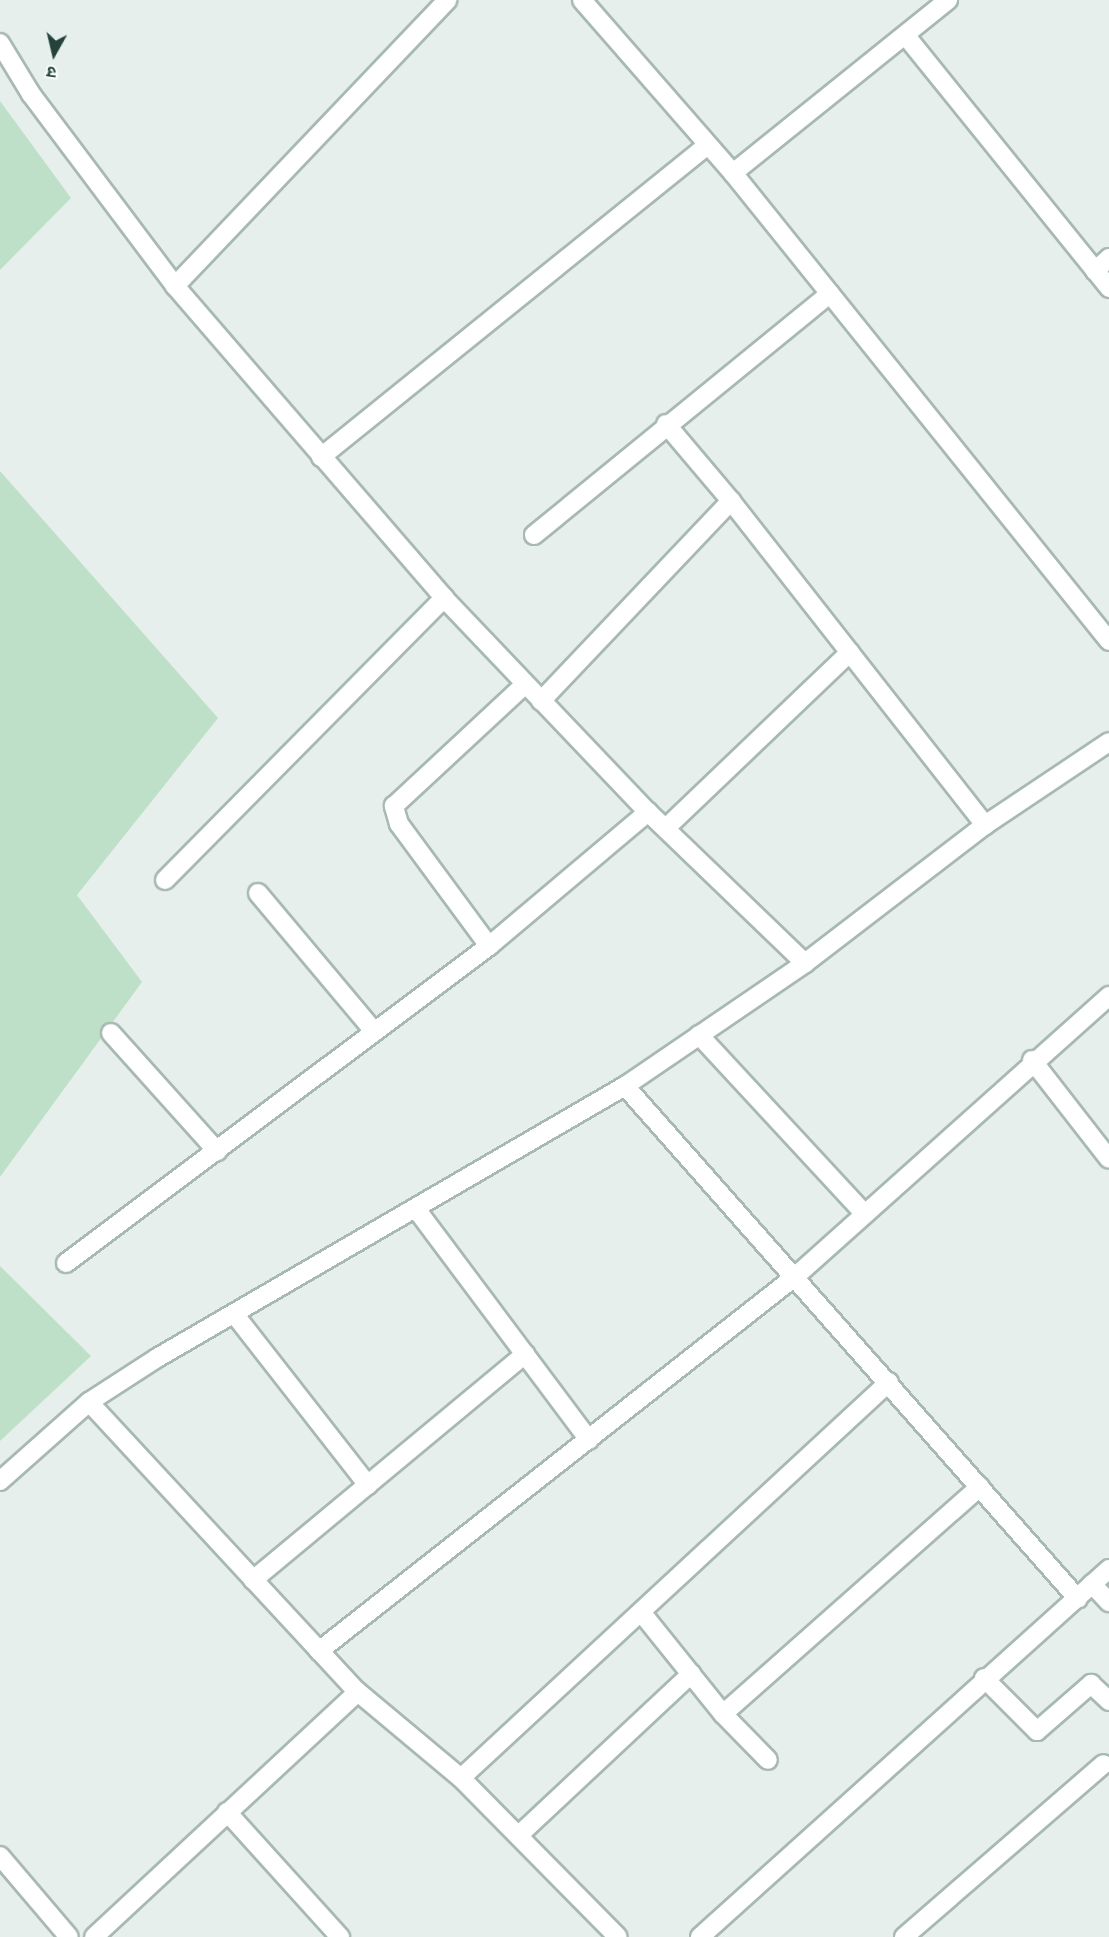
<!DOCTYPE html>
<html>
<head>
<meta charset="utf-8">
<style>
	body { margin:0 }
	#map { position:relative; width:1109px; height:1937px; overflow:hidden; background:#e6efeb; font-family:Signika,"Noto Sans Devanagari",sans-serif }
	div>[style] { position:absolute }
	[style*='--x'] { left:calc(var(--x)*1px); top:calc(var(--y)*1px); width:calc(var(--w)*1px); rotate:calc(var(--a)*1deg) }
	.green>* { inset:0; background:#bfe0c8 }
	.roads { filter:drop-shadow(2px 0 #a8b8b2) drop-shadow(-2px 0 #a8b8b2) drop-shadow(0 2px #a8b8b2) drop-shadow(0 -2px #a8b8b2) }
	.minor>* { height:18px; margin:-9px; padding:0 9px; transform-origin:9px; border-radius:9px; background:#fff }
	.tertiary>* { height:18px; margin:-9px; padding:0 9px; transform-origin:9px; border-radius:9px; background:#fff }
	span { translate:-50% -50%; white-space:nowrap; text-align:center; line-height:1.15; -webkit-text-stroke:6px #f7fbf9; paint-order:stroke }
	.north { position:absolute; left:24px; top:24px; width:60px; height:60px; -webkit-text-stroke:4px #f7fbf9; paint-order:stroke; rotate:188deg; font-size:16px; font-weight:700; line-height:24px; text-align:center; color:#24423a }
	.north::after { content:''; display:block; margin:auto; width:21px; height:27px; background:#24423a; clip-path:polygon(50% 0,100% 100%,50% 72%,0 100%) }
</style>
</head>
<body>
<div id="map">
	<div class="green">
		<div style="clip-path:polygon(0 101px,71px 198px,0 270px)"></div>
		<div style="clip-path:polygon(0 471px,218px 718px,77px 895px,142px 982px,0 1177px)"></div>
		<div style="clip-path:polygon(0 1266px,91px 1356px,0 1441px)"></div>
	</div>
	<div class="roads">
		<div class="minor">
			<div style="--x:582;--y:0;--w:230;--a:48.9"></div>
			<div style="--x:733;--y:173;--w:600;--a:51.22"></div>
			<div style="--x:906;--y:36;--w:324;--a:51.1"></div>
			<div style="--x:733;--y:173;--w:276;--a:-38.8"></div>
			<div style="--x:1095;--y:271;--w:19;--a:-43"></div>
			<div style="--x:175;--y:286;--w:395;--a:-46.4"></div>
			<div style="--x:666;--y:424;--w:101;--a:49.8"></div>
			<div style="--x:321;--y:457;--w:496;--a:-38.9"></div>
			<div style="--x:534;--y:535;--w:382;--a:-39.2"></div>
			<div style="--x:541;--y:701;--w:276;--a:-46.5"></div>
			<div style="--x:731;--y:501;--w:412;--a:51.9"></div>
			<div style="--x:667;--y:827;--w:253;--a:-43.7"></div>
			<div style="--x:165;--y:880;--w:397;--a:-45.3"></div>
			<div style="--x:258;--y:893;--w:177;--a:50"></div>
			<div style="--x:489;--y:946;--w:152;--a:-126.4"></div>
			<div style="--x:399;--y:824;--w:19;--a:-106"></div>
			<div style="--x:394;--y:806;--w:178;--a:-42.9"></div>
			<div style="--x:111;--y:1033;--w:159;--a:48.1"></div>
			<div style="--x:699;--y:1035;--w:244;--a:47.2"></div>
			<div style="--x:1032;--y:1060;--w:125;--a:52.1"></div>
			<div style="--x:625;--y:1086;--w:684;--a:48.55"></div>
			<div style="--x:417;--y:1210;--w:287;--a:53.2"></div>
			<div style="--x:66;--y:1263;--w:529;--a:-36.85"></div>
			<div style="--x:489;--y:946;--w:208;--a:-40.1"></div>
			<div style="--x:235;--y:1315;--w:216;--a:52"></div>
			<div style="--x:89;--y:1402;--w:396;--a:47.2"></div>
			<div style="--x:358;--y:1692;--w:134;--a:39.9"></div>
			<div style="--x:461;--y:1778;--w:223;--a:45.4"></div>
			<div style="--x:253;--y:1580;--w:354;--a:-39.7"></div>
			<div style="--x:1092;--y:1584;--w:25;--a:47"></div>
			<div style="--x:641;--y:1612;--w:131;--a:51.2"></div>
			<div style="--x:723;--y:1714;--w:64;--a:45.6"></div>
			<div style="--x:319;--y:1651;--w:608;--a:-38.19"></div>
			<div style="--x:797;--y:1275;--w:419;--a:-41.8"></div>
			<div style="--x:984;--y:1678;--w:75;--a:45"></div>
			<div style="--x:1037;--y:1731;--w:72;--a:-41"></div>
			<div style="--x:1091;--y:1684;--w:25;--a:43"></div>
			<div style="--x:723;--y:1714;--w:343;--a:-41.5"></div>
			<div style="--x:461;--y:1778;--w:583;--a:-42.78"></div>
			<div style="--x:227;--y:1812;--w:169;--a:47.9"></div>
			<div style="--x:519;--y:1835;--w:236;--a:-43.1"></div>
			<div style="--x:0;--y:1856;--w:106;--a:49.6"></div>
			<div style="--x:94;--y:1937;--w:360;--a:-42.9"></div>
			<div style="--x:700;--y:1937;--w:550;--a:-41.98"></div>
			<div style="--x:904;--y:1937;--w:264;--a:-40.9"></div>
		</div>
		<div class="tertiary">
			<div style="--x:0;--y:43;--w:60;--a:58.7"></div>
			<div style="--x:31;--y:94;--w:240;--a:53.1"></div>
			<div style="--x:175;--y:286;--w:412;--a:49.2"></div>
			<div style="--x:444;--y:598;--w:296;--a:46.4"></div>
			<div style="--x:648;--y:812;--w:218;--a:43.9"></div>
			<div style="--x:805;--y:963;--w:227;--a:-37.5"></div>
			<div style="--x:985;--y:825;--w:149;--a:-33.8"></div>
			<div style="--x:0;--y:1481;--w:119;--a:-41.6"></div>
			<div style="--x:89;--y:1402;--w:81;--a:-32.9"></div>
			<div style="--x:157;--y:1358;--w:541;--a:-30.17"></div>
			<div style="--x:625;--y:1086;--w:218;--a:-34.3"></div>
		</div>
	</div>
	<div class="north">उ</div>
</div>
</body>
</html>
